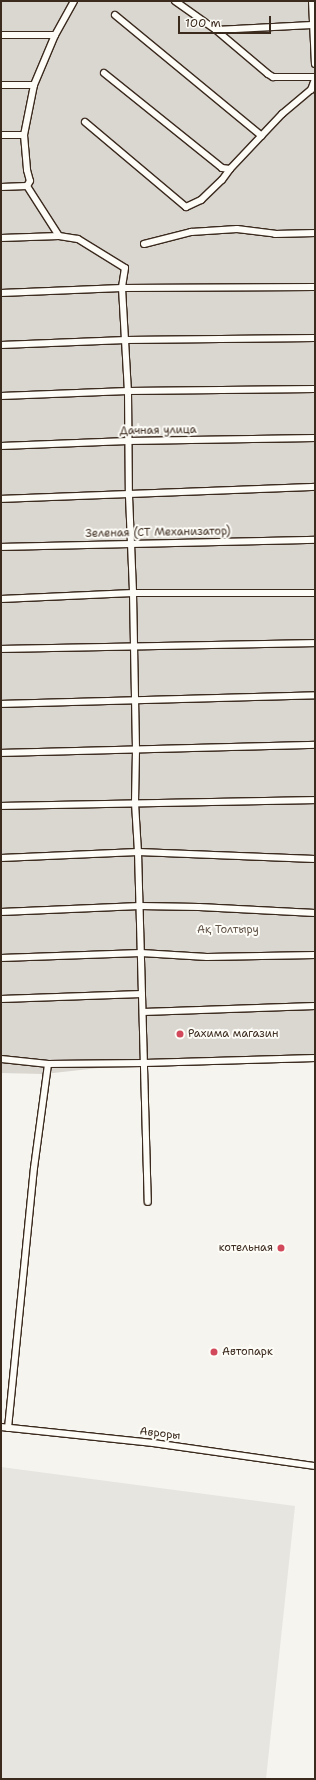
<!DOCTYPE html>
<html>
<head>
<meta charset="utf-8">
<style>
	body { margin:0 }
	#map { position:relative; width:316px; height:1780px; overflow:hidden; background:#f5f4ee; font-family:"Shantell Sans",sans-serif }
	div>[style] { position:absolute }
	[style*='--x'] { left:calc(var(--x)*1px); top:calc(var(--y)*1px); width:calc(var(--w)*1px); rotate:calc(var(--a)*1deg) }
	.built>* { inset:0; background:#e7e5df }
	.green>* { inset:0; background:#dad6d0 }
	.roads { filter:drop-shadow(1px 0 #3b2a1e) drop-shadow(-1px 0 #3b2a1e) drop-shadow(0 1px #3b2a1e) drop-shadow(0 -1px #3b2a1e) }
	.minor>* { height:6px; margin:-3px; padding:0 3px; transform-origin:3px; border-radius:3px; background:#fdfcf7 }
	.dots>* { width:11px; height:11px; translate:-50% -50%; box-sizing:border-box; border:2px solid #fdfcf7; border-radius:50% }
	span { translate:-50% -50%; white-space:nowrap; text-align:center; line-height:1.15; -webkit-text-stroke:4px #fdfcf7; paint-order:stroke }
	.street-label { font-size:11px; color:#3b2a1e }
	.park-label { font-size:11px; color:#63554a }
	.poi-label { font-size:11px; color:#3b2a1e }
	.left { translate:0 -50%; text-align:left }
	.right { translate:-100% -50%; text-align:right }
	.frame { position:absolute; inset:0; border:2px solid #3b2a1e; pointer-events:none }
	.scale { position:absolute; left:178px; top:16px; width:93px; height:18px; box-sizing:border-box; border:2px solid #3b2a1e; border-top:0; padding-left:5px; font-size:12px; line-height:14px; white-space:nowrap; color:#3b2a1e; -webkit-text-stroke:3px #fdfcf7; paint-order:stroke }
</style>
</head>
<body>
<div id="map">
	<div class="built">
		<div style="clip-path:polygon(1px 1467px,295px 1506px,266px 1779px,1px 1779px)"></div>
	</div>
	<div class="green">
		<div style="clip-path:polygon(1px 1px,315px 1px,315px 1058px,144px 1063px,44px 1074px,1px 1073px)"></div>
	</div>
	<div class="roads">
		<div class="minor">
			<div style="--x:74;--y:1;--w:39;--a:119"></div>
			<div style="--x:55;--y:35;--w:54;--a:112.8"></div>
			<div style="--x:34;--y:85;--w:51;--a:101.3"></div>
			<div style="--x:24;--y:135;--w:35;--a:85"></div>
			<div style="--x:27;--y:170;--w:11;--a:75"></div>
			<div style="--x:30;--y:181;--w:6;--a:121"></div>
			<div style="--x:27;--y:186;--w:59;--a:57.4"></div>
			<div style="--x:59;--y:236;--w:19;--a:9"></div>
			<div style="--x:78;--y:239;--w:55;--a:31.7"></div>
			<div style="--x:125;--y:268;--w:20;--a:99"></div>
			<div style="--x:122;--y:288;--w:103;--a:86.7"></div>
			<div style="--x:128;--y:391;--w:105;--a:89.5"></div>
			<div style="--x:129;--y:496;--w:97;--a:87.6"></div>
			<div style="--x:133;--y:593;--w:157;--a:88.9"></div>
			<div style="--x:136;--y:750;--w:53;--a:91.1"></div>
			<div style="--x:135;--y:803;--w:49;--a:86.5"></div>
			<div style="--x:138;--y:852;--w:350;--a:88.4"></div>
			<div style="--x:175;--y:1;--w:50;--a:35.3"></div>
			<div style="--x:216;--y:30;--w:68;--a:40.2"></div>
			<div style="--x:268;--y:74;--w:6;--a:31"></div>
			<div style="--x:273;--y:77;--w:42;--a:0"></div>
			<div style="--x:312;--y:1;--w:63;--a:87.3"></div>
			<div style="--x:115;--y:15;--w:190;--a:39.5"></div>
			<div style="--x:216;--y:30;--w:96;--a:-3"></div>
			<div style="--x:1;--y:35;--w:54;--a:0"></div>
			<div style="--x:104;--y:73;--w:151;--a:38.8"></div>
			<div style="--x:222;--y:168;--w:8;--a:7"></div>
			<div style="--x:230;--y:169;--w:76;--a:-46.6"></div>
			<div style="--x:282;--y:114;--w:38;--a:-40"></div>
			<div style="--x:311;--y:90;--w:12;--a:-70"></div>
			<div style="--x:1;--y:85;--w:33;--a:0"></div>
			<div style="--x:85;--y:122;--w:132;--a:40.1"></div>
			<div style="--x:186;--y:207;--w:17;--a:-25"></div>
			<div style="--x:201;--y:200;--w:29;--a:-44"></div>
			<div style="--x:222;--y:180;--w:14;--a:-54"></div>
			<div style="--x:1;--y:135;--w:23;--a:0"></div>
			<div style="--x:1;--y:187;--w:26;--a:-2"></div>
			<div style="--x:1;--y:238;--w:58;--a:-2"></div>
			<div style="--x:144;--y:244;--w:49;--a:-14.3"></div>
			<div style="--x:191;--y:232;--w:46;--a:-3.7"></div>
			<div style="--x:237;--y:229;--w:38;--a:7"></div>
			<div style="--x:275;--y:234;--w:40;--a:-1.4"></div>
			<div style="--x:1;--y:293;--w:121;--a:-2.4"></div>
			<div style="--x:122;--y:288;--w:193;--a:-0.3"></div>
			<div style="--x:1;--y:345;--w:125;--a:-2.3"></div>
			<div style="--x:126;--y:340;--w:189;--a:-0.6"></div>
			<div style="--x:1;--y:396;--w:127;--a:-2.3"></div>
			<div style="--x:128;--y:391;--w:187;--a:-0.6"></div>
			<div style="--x:1;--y:446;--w:127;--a:-2.3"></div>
			<div style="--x:128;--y:441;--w:187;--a:-0.9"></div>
			<div style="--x:1;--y:499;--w:314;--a:-2.2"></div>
			<div style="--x:1;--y:547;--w:314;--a:-1.3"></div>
			<div style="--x:1;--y:599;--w:132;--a:-2.6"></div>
			<div style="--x:133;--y:593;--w:182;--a:0"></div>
			<div style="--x:1;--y:649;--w:314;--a:-1.1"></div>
			<div style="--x:1;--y:704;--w:314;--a:-1.6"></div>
			<div style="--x:1;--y:753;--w:314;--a:-1.5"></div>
			<div style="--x:1;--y:806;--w:314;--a:-1.1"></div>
			<div style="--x:1;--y:858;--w:137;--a:-2.5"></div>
			<div style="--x:138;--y:852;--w:177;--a:2.3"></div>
			<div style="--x:1;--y:912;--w:139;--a:-2.5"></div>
			<div style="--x:140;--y:906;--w:59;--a:1"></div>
			<div style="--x:199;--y:907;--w:116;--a:3"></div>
			<div style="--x:1;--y:958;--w:140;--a:-2"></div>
			<div style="--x:141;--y:953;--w:66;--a:3.5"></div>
			<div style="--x:207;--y:957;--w:108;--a:-1.1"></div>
			<div style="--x:1;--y:999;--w:141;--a:-2"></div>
			<div style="--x:143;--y:1012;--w:172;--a:-2"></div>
			<div style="--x:1;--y:1059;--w:47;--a:6.1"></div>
			<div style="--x:1;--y:1427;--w:153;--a:6"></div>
			<div style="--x:153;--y:1443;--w:164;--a:8.1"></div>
			<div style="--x:8;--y:1428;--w:261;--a:-84.3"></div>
			<div style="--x:34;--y:1168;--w:105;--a:-82.3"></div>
			<div style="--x:48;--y:1064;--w:96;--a:-0.6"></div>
			<div style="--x:144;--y:1063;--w:171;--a:-1.7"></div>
		</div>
	</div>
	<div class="dots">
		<div style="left:180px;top:1034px;background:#d1495b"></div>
		<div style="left:281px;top:1248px;background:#d1495b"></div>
		<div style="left:214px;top:1352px;background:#d1495b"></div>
	</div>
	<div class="street-label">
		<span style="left:158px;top:431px;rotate:-1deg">Дачная улица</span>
		<span style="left:158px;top:533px;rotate:-1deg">Зеленая (СТ Механизатор)</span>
		<span style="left:160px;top:1434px;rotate:7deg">Авроры</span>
	</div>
	<div class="park-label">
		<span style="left:228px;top:930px">Ақ Толтыру</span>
	</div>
	<div class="poi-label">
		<span class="left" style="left:188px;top:1034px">Рахима магазин</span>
		<span class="right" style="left:273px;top:1248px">котельная</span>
		<span class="left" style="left:222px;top:1352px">Автопарк</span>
	</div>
	<div class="frame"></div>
	<div class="scale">100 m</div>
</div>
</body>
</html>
